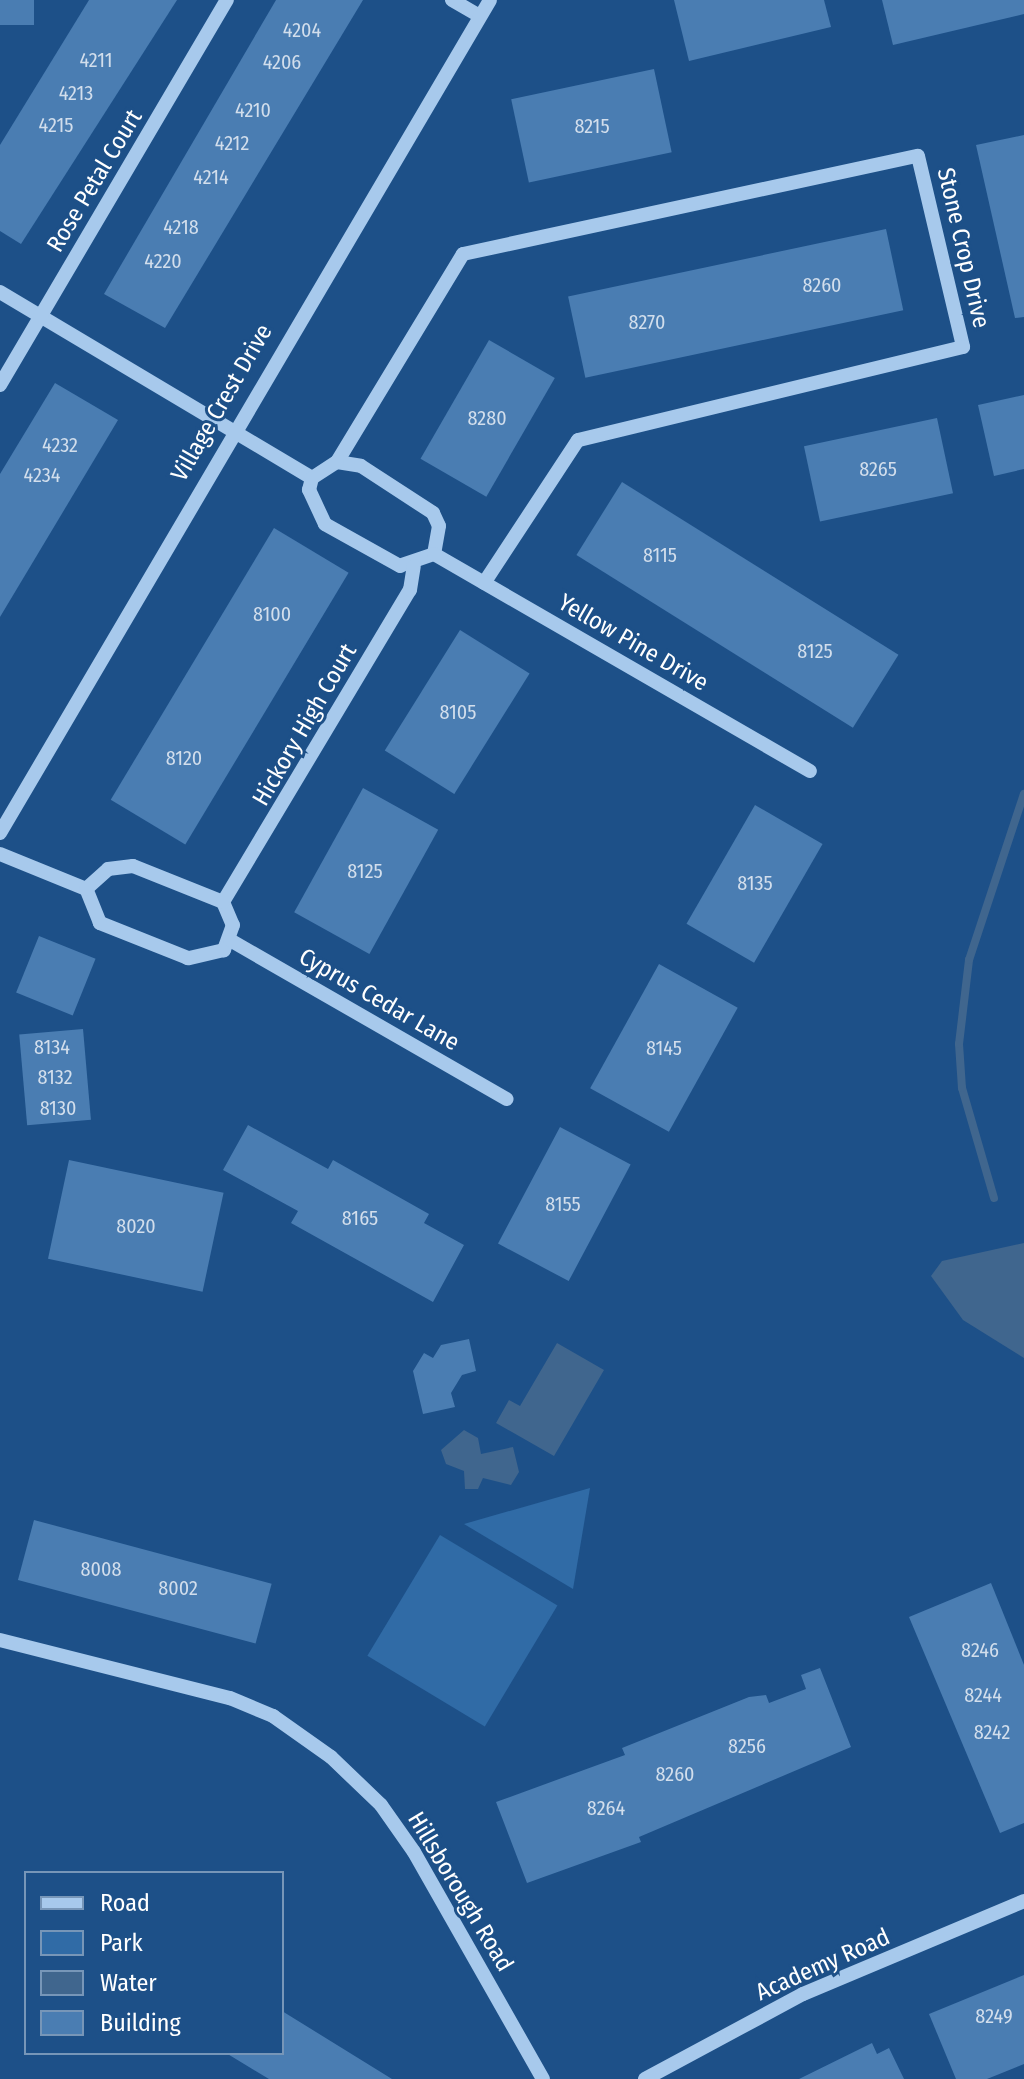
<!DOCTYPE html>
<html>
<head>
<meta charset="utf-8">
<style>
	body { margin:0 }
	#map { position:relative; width:1024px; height:2079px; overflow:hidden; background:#1d5088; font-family:"Fira Sans Condensed",sans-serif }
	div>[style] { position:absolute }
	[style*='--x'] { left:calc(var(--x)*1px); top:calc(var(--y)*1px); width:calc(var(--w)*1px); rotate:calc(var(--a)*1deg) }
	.green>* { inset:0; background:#306ba6; transform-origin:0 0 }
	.water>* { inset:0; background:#40668e }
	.stream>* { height:8px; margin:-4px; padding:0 4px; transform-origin:4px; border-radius:4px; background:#40668e }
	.building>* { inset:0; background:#4a7db2; transform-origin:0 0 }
	.minor>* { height:14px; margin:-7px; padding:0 7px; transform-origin:7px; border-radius:7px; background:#a7c9ec }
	span { translate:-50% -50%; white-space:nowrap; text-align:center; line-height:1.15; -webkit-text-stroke:6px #1d5088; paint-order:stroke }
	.number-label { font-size:20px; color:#d2deec }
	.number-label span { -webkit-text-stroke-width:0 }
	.street-label { font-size:24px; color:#fff }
	.legend { position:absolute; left:24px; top:1871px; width:260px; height:184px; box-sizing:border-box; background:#1d5088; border:2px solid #7796b8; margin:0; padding:10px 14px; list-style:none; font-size:24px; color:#fff }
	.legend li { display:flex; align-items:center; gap:16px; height:40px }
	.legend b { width:40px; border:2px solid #7796b8 }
</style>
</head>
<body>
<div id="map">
	<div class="green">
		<div style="clip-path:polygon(590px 1488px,573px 1589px,464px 1524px)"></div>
		<div style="left:440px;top:1535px;width:137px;height:141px;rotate:31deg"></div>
	</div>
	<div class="water">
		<div style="clip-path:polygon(1024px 1243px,1024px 1358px,963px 1320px,931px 1276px,942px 1261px)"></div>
		<div style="clip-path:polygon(557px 1343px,604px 1370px,554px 1456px,496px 1423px,509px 1400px,520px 1406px)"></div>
		<div style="clip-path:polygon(464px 1430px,478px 1438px,481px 1454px,513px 1447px,519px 1472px,511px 1485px,483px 1478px,478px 1489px,465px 1489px,464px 1471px,446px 1464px,441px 1450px)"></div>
	</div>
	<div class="stream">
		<div style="--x:994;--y:1198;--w:115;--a:-106.2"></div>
		<div style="--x:962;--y:1088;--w:44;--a:-93.9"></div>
		<div style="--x:959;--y:1044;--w:85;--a:-83.2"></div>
		<div style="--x:969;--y:960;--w:175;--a:-71.7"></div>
	</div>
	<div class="building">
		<div style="left:0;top:0;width:34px;height:25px"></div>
		<div style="clip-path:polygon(89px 0,177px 0,21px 244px,0 231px,0 145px)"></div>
		<div style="clip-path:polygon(276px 0,363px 0,165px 328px,104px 294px)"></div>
		<div style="clip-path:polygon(674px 0,824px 0,831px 27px,689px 61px)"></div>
		<div style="clip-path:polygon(882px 0,1024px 0,1024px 14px,893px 45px)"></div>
		<div style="left:654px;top:69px;width:85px;height:146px;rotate:78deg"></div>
		<div style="clip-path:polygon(1024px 135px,1024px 317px,1015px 318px,976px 145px)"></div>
		<div style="left:886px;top:229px;width:83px;height:325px;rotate:78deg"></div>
		<div style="left:489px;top:340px;width:76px;height:137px;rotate:30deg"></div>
		<div style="clip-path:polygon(55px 383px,118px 420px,0 617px,0 474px)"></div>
		<div style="clip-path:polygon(1024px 395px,1024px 469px,994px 476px,978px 405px)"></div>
		<div style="left:937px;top:418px;width:77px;height:136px;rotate:78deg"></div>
		<div style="left:622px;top:482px;width:326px;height:86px;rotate:32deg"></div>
		<div style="left:274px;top:528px;width:87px;height:317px;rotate:31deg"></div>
		<div style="left:460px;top:630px;width:82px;height:142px;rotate:32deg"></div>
		<div style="left:363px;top:788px;width:86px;height:142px;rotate:29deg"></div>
		<div style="left:755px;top:805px;width:78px;height:137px;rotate:30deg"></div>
		<div style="left:39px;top:936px;width:61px;height:61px;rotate:22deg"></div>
		<div style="left:659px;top:964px;width:90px;height:142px;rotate:29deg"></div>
		<div style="left:83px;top:1029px;width:91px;height:64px;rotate:85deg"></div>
		<div style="clip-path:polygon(248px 1125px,328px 1169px,333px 1160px,429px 1214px,424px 1223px,464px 1245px,433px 1302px,291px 1223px,298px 1211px,223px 1170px)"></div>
		<div style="left:560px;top:1127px;width:80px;height:132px;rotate:28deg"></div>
		<div style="left:69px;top:1160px;width:158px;height:101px;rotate:12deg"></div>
		<div style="clip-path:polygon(469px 1339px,476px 1371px,462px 1375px,451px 1393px,455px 1407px,423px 1414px,413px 1371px,424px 1353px,433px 1358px,441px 1345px)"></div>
		<div style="left:34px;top:1520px;width:246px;height:62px;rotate:15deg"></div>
		<div style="clip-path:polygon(991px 1583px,1024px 1665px,1024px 1823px,1000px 1833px,909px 1617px)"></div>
		<div style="clip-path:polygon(820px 1668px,851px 1747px,639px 1837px,641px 1842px,527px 1883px,496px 1802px,625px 1755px,622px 1748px,749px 1697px,766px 1695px,769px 1703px,806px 1689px,801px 1675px)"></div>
		<div style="clip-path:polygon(1024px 1975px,1024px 2064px,987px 2079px,956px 2079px,929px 2014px)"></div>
		<div style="clip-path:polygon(282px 2011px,392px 2079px,269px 2079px,226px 2053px,282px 2053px)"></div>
		<div style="clip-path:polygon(872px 2043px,877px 2054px,889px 2048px,904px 2079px,799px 2079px)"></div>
	</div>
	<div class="minor">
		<div style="--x:452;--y:0;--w:30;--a:30"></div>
		<div style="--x:0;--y:292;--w:363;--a:30.8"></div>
		<div style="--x:0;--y:385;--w:447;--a:-59.5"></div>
		<div style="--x:337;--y:462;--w:243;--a:-58.8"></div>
		<div style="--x:463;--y:254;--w:465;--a:-12.2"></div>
		<div style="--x:918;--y:156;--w:196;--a:76.7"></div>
		<div style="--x:963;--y:347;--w:396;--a:166.4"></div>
		<div style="--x:578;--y:440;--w:171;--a:123.3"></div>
		<div style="--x:337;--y:462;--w:24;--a:9"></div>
		<div style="--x:361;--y:466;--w:86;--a:33.1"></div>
		<div style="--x:433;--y:513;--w:14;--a:65"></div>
		<div style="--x:439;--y:526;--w:28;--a:100"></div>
		<div style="--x:434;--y:554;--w:36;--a:161"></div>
		<div style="--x:400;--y:566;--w:86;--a:-150.8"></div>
		<div style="--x:325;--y:524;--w:38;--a:-115"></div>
		<div style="--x:309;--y:490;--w:12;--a:-76"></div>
		<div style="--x:312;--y:478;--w:30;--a:-33"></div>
		<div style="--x:434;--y:554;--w:434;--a:30"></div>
		<div style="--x:0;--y:833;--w:966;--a:-59.53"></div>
		<div style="--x:0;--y:854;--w:93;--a:22.1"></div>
		<div style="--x:133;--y:866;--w:97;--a:21.8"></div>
		<div style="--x:223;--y:902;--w:25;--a:67"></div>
		<div style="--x:233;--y:925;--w:27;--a:110"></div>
		<div style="--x:224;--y:950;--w:37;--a:167"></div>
		<div style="--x:188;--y:958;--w:95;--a:-158.3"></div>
		<div style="--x:100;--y:923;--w:37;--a:-112"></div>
		<div style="--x:86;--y:889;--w:30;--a:-42"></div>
		<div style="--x:108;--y:869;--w:25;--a:-7"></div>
		<div style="--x:223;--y:902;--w:364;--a:-59.1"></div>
		<div style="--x:410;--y:590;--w:24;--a:-81"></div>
		<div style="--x:230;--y:940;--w:319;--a:29.9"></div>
		<div style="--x:0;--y:1640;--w:237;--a:14.2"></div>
		<div style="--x:230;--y:1698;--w:47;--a:22.7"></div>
		<div style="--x:273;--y:1716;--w:71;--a:35.3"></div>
		<div style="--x:331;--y:1757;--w:69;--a:43.8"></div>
		<div style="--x:381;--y:1805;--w:57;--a:54.9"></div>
		<div style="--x:414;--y:1852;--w:261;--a:60.4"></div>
		<div style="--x:645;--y:2079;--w:179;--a:-28.3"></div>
		<div style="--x:803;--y:1994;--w:240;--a:-22.8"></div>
	</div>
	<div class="number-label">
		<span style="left:302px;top:30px">4204</span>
		<span style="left:96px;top:60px">4211</span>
		<span style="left:282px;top:62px">4206</span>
		<span style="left:76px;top:93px">4213</span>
		<span style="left:253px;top:110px">4210</span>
		<span style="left:56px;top:125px">4215</span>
		<span style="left:592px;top:126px">8215</span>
		<span style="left:232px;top:143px">4212</span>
		<span style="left:211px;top:177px">4214</span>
		<span style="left:181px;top:227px">4218</span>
		<span style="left:163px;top:261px">4220</span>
		<span style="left:822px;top:285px">8260</span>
		<span style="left:647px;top:322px">8270</span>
		<span style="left:487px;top:418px">8280</span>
		<span style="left:60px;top:445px">4232</span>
		<span style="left:878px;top:469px">8265</span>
		<span style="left:42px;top:475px">4234</span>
		<span style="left:660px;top:555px">8115</span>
		<span style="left:272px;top:614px">8100</span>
		<span style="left:815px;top:651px">8125</span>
		<span style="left:458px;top:712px">8105</span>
		<span style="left:184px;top:758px">8120</span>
		<span style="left:365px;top:871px">8125</span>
		<span style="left:755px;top:883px">8135</span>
		<span style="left:52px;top:1047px">8134</span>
		<span style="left:664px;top:1048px">8145</span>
		<span style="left:55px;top:1077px">8132</span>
		<span style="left:58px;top:1108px">8130</span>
		<span style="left:563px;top:1204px">8155</span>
		<span style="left:360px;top:1218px">8165</span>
		<span style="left:136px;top:1226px">8020</span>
		<span style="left:101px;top:1569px">8008</span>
		<span style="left:178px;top:1588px">8002</span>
		<span style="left:980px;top:1650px">8246</span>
		<span style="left:983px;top:1695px">8244</span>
		<span style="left:992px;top:1732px">8242</span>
		<span style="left:747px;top:1746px">8256</span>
		<span style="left:675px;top:1774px">8260</span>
		<span style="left:606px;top:1808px">8264</span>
		<span style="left:994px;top:2016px">8249</span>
	</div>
	<div class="street-label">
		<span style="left:95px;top:181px;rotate:-59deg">Rose Petal Court</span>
		<span style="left:963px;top:248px;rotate:77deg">Stone Crop Drive</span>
		<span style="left:222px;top:403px;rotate:-60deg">Village Crest Drive</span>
		<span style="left:633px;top:643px;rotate:30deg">Yellow Pine Drive</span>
		<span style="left:305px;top:725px;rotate:-60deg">Hickory High Court</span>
		<span style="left:379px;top:1000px;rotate:30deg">Cyprus Cedar Lane</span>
		<span style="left:460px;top:1892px;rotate:59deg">Hillsborough Road</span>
		<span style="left:823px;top:1965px;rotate:-24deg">Academy Road</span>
	</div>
	<ul class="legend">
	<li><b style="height:10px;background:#a7c9ec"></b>Road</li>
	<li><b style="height:22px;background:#306ba6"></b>Park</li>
	<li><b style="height:22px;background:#40668e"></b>Water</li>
	<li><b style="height:22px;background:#4a7db2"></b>Building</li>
	</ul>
</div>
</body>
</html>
